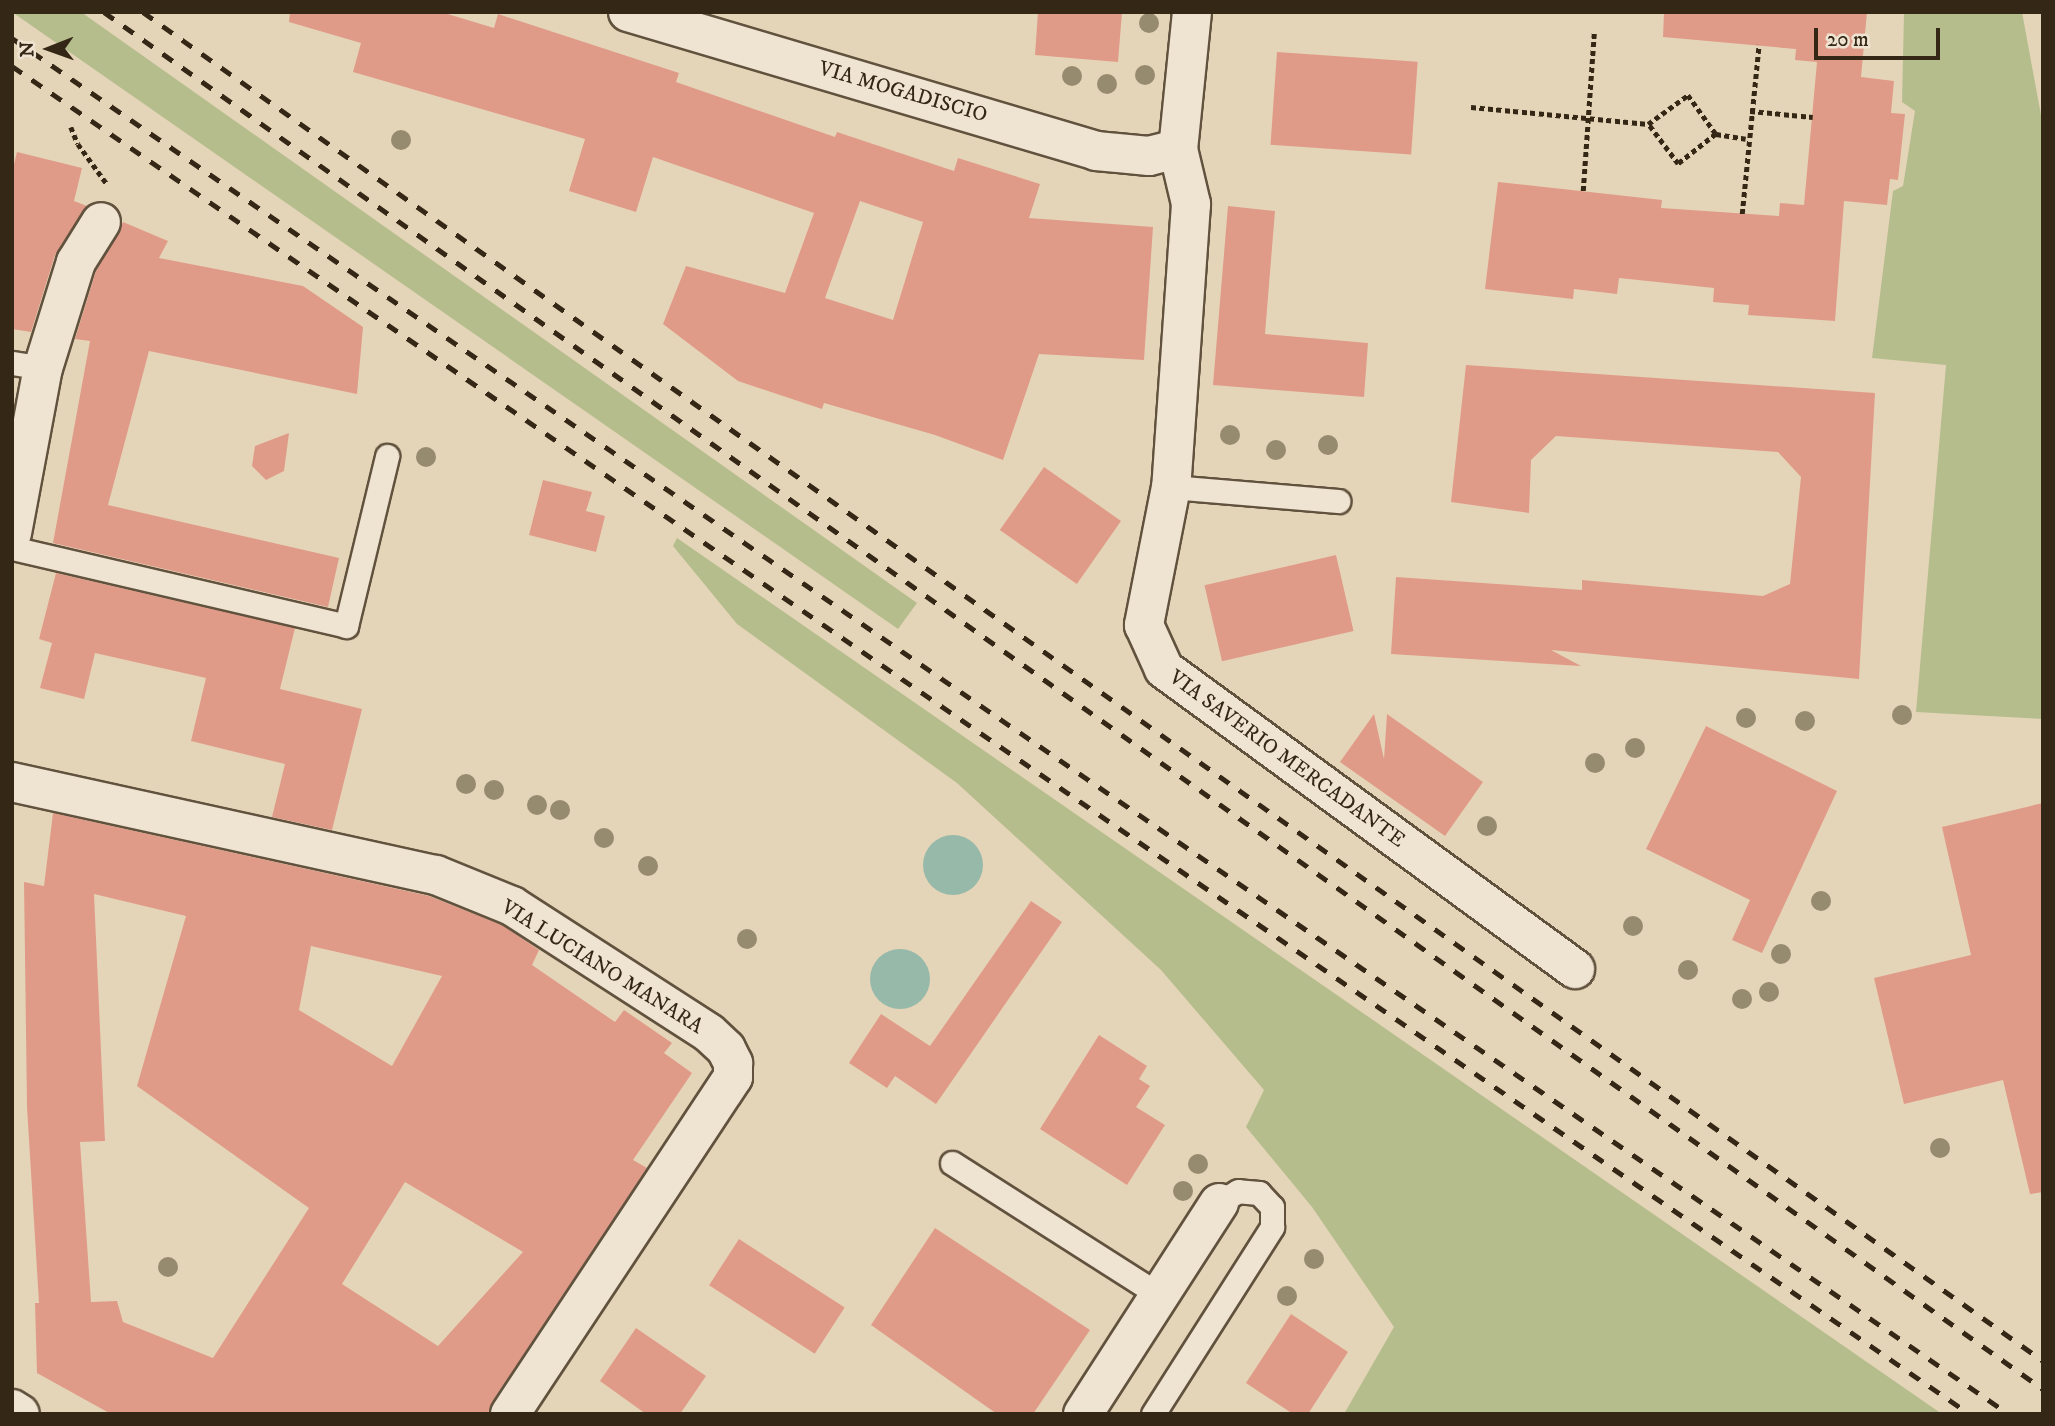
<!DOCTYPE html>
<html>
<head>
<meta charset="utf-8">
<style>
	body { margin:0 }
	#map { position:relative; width:2055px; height:1426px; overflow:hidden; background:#e5d5b8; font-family:"IM FELL DW Pica",serif }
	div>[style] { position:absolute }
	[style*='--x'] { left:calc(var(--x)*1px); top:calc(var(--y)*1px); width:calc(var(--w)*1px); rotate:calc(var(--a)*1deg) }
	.green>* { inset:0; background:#b6bd8d }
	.water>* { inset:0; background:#97b9aa }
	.round { border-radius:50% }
	.building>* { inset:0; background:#e09b88; transform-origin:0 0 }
	.path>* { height:4.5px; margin-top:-2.25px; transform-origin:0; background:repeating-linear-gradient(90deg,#352716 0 5px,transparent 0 8.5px) }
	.roads { filter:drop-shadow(2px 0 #61523e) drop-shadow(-2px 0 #61523e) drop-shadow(0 2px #61523e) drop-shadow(0 -2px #61523e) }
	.service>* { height:23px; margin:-11.5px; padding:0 11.5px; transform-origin:11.5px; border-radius:11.5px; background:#eee4d1 }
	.minor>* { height:38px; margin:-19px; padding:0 19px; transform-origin:19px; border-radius:19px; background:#eee4d1 }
	.secondary>* { height:38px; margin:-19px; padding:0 19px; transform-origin:19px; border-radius:19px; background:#eee4d1 }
	.rail>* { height:5px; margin-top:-2.5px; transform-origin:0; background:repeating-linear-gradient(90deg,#352716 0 12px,transparent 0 24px) }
	.trees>* { width:20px; height:20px; margin:-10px; border-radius:50%; background:#968a6f }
	span { translate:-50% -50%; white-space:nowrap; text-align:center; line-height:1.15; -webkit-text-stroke:6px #eee4d1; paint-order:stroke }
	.street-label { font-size:21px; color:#352716 }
	.frame { position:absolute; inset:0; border:14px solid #352716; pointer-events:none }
	.north { position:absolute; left:14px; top:14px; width:70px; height:70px; -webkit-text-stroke:5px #eee4d1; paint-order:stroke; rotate:269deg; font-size:19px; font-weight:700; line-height:28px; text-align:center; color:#352716 }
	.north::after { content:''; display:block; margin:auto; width:24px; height:32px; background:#352716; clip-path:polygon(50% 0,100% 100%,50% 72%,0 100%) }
	.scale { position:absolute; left:1814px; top:28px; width:126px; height:32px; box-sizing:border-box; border:4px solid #352716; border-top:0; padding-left:9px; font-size:21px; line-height:24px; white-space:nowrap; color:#352716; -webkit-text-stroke:5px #eee4d1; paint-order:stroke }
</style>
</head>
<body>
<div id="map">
	<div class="green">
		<div style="clip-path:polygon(12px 12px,81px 12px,917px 603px,898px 629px)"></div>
		<div style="clip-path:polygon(1904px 12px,2022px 12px,2043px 126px,2043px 719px,1916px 712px,1946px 365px,1872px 358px,1893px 191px,1903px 186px,1915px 111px,1902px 102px)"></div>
		<div style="clip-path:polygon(677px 538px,1942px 1414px,1344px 1414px,1394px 1327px,1312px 1207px,1246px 1127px,1264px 1090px,1161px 970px,957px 783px,737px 624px,673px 546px)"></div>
	</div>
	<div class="water">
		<div class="round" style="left:923px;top:835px;width:60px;height:60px"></div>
		<div class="round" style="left:870px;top:949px;width:60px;height:60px"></div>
	</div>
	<div class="building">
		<div style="clip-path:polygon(evenodd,290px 12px,441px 12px,494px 28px,498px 14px,679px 73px,676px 82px,835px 137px,837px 132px,954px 171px,958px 158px,1040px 184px,1029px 218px,1153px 227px,1144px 360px,1039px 354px,1003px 460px,935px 435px,824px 403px,822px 409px,738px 381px,663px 324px,686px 266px,785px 293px,814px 213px,653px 157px,636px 212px,569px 191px,585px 139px,353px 72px,361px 43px,289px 22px,290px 12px,860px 201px,923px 222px,893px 320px,825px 298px,860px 201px)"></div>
		<div style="clip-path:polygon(1038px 12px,1122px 12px,1118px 62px,1035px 55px)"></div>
		<div style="clip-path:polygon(1664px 12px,1867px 12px,1861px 77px,1894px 81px,1891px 113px,1905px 114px,1898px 180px,1890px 179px,1887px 205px,1844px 201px,1835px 321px,1748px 315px,1749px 305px,1713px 302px,1714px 288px,1619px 278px,1617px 294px,1574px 289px,1573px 299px,1485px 289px,1498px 182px,1662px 200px,1661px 208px,1779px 216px,1780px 203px,1804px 205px,1817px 62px,1795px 60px,1796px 49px,1663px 37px)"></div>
		<div style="left:1277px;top:52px;width:141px;height:93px;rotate:4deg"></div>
		<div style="clip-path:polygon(17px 152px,82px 168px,74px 201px,87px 206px,55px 255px,31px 332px,12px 329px,12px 172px)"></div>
		<div style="clip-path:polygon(1228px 206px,1275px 211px,1265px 334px,1368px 343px,1364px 397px,1213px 385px)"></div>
		<div style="clip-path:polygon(123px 222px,168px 241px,159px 258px,303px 286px,363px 327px,357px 394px,149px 351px,108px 505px,339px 558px,328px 607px,53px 543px,90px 341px,75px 339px,96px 271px)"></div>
		<div style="clip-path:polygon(1466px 365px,1875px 393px,1859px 679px,1551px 650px,1581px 666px,1391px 654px,1396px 577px,1582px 590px,1582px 580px,1763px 596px,1790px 584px,1801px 477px,1778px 452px,1556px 436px,1531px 460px,1529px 513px,1451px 502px)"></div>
		<div style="clip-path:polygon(289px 433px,284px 471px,266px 480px,252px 466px,255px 446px)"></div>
		<div style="left:1044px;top:467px;width:94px;height:77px;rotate:35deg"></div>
		<div style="clip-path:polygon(543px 480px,592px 492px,586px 511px,605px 516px,596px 552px,529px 535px)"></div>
		<div style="left:1336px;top:555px;width:78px;height:135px;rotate:77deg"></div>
		<div style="clip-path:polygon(56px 573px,295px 628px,280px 689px,362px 709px,332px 830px,272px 817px,285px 764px,191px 741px,206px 678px,95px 653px,84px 699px,40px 688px,52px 643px,39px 639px)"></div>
		<div style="clip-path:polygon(1374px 714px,1384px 759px,1387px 714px,1483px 782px,1445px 836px,1340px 762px)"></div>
		<div style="clip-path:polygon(1706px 726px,1837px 791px,1762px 953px,1732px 940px,1750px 900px,1646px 849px)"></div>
		<div style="clip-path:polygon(2043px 803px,2043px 1192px,2030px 1194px,2003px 1080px,1904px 1104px,1874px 978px,1971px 955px,1942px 827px)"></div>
		<div style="clip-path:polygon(evenodd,53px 813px,429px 896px,502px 925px,539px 950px,532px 965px,615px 1022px,624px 1010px,672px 1043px,664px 1053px,692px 1073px,633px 1160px,647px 1168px,492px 1402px,488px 1414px,111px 1414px,37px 1373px,35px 1303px,39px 1303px,27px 1107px,24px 882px,44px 886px,53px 813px,94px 894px,186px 916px,137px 1086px,309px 1208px,213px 1358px,123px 1322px,117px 1301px,91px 1302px,80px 1142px,105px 1141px,94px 894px,53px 813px,311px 946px,442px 976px,392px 1066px,299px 1010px,311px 946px,53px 813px,405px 1182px,523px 1252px,438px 1346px,342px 1284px,405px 1182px)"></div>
		<div style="clip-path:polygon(1031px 901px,1062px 922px,936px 1104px,895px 1076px,887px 1088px,849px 1063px,881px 1014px,930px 1046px)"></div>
		<div style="clip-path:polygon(1099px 1035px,1147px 1066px,1139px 1079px,1150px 1086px,1136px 1107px,1165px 1125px,1127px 1185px,1040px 1129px)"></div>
		<div style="clip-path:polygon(935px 1228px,1090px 1330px,1033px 1414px,997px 1414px,871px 1325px)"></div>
		<div style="left:739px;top:1239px;width:126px;height:55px;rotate:33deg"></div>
		<div style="clip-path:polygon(1291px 1314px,1348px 1352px,1308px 1414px,1293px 1414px,1246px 1383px)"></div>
		<div style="clip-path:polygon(636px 1328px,706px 1376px,680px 1414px,646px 1414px,600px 1381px)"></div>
	</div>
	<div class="path">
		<div style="--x:1688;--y:95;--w:48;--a:54.3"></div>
		<div style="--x:1716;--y:134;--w:48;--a:141.7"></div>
		<div style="--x:1678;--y:164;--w:50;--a:-126.9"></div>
		<div style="--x:1648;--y:124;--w:49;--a:-35.9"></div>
		<div style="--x:1471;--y:107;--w:178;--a:5.5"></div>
		<div style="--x:1750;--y:111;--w:63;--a:5.4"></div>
		<div style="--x:71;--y:127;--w:18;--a:68"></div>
		<div style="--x:78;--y:144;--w:49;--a:54.1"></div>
		<div style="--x:1716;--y:134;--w:30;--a:9"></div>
		<div style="--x:1583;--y:191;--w:159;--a:-86"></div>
		<div style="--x:1742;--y:214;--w:170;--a:-84.3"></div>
	</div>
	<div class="roads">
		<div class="service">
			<div style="--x:12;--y:363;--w:31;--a:9"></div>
			<div style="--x:1171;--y:487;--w:168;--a:4.8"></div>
			<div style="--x:12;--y:548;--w:343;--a:13.1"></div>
			<div style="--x:346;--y:626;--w:175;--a:-76.4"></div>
			<div style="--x:952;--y:1163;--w:244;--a:32.5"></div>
			<div style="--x:1153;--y:1414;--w:222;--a:-57.5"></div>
			<div style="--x:1272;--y:1227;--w:20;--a:-90"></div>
			<div style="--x:1272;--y:1207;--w:19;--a:-133"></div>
			<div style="--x:1259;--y:1193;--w:21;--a:-175"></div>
			<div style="--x:1238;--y:1191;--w:22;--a:148"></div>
		</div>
		<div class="minor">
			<div style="--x:628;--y:12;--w:488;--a:16.5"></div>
			<div style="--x:1096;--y:151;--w:53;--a:5.4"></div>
			<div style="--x:1149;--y:156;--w:30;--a:-14"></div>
			<div style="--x:1192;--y:12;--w:138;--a:95.8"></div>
			<div style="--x:1178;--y:149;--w:57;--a:76.7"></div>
			<div style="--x:1191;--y:204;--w:284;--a:94"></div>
			<div style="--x:1171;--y:487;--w:141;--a:101.1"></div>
			<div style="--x:1144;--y:625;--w:48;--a:65.6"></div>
			<div style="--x:1164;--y:669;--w:509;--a:36.13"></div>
			<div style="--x:12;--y:533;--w:168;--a:-79.4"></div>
			<div style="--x:43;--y:368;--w:111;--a:-72.7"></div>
			<div style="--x:76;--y:262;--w:47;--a:-58"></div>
			<div style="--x:12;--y:782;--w:434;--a:12.4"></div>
			<div style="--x:436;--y:875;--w:82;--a:22.2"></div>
			<div style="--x:512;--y:906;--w:234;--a:32.8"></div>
			<div style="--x:709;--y:1033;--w:23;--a:43"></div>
			<div style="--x:726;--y:1049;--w:16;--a:63"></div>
			<div style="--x:733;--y:1063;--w:14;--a:90"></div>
			<div style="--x:733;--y:1077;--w:404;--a:123.5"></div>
			<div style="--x:1083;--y:1414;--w:251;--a:-57.2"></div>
		</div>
		<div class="secondary">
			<div style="--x:12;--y:1409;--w:9;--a:32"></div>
		</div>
	</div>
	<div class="rail">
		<div style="--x:104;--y:12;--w:2378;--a:35.38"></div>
		<div style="--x:143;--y:12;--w:2330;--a:35.37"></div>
		<div style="--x:12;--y:38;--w:2425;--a:34.57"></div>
		<div style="--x:12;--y:66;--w:2377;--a:34.55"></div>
	</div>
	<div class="trees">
		<div style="left:1149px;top:23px"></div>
		<div style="left:1145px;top:75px"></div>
		<div style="left:1072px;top:76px"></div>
		<div style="left:1107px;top:84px"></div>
		<div style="left:401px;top:140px"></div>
		<div style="left:1230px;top:435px"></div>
		<div style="left:1328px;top:445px"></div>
		<div style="left:1276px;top:450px"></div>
		<div style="left:426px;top:457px"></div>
		<div style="left:1902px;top:715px"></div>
		<div style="left:1746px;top:718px"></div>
		<div style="left:1805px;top:721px"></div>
		<div style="left:1635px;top:748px"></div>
		<div style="left:1595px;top:763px"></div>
		<div style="left:466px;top:784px"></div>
		<div style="left:494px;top:790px"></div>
		<div style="left:537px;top:805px"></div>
		<div style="left:560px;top:810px"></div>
		<div style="left:1487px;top:826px"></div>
		<div style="left:604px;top:838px"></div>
		<div style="left:648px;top:866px"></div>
		<div style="left:1821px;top:901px"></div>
		<div style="left:1633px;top:926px"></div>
		<div style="left:747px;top:939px"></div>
		<div style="left:1781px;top:954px"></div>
		<div style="left:1688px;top:970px"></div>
		<div style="left:1769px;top:992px"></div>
		<div style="left:1742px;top:999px"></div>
		<div style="left:1940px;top:1148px"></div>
		<div style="left:1198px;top:1164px"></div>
		<div style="left:1183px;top:1191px"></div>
		<div style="left:1314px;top:1259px"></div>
		<div style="left:168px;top:1267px"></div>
		<div style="left:1287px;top:1296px"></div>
	</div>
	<div class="street-label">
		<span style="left:903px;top:92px;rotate:16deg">VIA MOGADISCIO</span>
		<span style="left:1287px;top:759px;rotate:36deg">VIA SAVERIO MERCADANTE</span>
		<span style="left:602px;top:967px;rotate:32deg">VIA LUCIANO MANARA</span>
	</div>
	<div class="frame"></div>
	<div class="north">N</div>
	<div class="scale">20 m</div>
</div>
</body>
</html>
